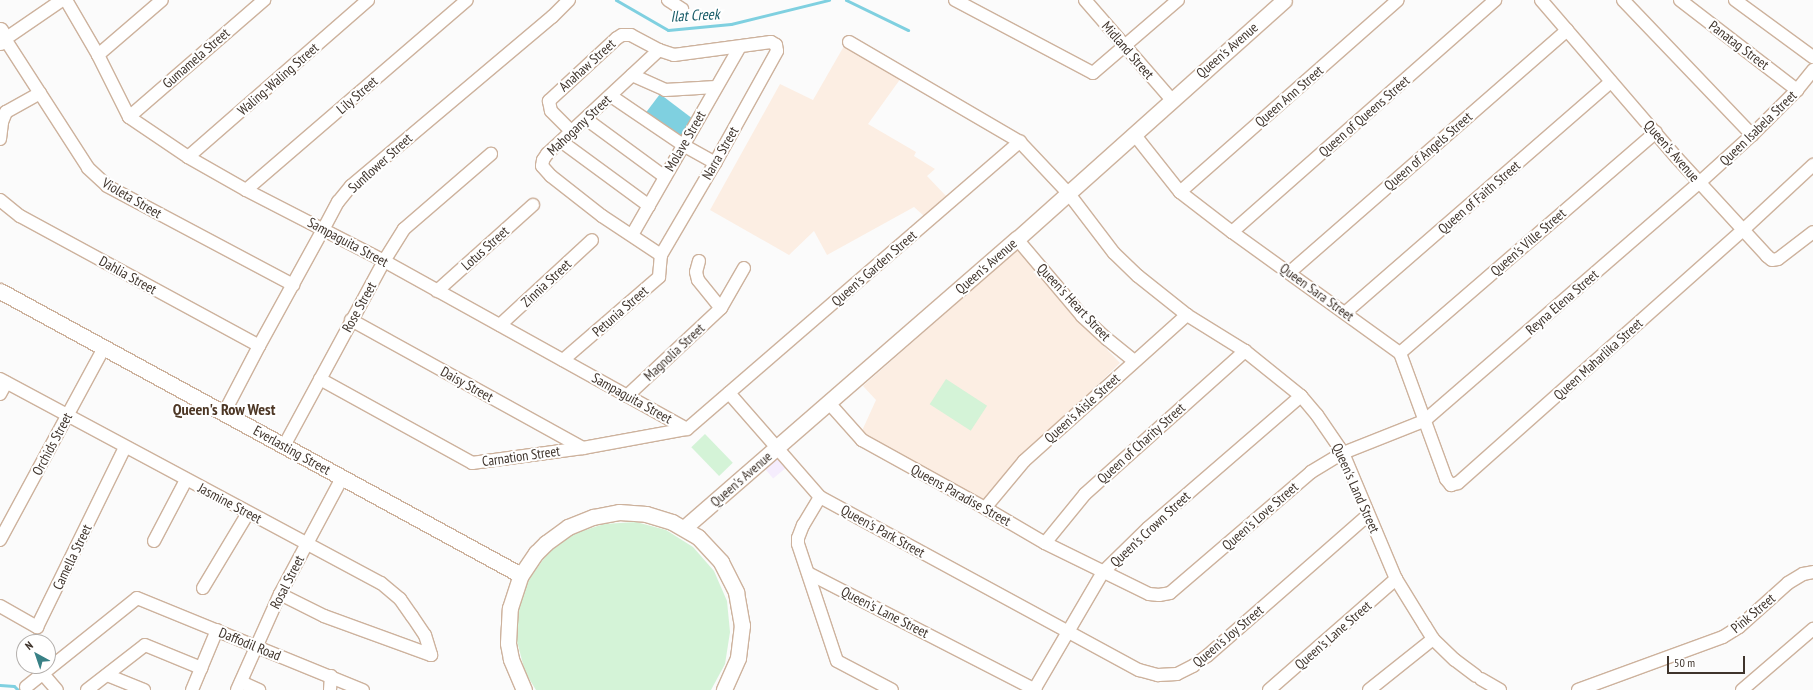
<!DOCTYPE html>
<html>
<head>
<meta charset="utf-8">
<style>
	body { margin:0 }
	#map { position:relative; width:1813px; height:690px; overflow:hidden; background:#fbfbfb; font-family:"PT Sans Narrow",sans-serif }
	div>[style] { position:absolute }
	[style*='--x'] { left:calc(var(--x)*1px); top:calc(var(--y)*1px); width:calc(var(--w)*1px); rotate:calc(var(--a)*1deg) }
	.commercial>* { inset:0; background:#f5edfd; transform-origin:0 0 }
	.built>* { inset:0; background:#fceee3 }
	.green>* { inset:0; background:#d4f3d7; transform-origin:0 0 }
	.water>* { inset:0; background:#7fd0e0; transform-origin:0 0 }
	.stream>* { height:3px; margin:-1.5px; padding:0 1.5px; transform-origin:1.5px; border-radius:1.5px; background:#7fd0e0 }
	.roads { filter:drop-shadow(1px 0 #cdb29d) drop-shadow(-1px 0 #cdb29d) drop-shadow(0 1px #cdb29d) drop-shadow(0 -1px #cdb29d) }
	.minor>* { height:12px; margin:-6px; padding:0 6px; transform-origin:6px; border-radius:6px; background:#fff }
	.tertiary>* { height:15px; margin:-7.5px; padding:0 7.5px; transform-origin:7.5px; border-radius:7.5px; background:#fff }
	span { translate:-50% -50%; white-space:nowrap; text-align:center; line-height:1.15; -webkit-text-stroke:4px #fff; paint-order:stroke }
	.street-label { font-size:14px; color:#3f342c }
	.water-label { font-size:15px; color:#165a66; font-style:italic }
	.quarter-label { font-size:16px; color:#4d3725; font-weight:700 }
	.north { position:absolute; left:16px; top:634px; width:40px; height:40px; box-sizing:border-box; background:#fff; border:1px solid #b2aeab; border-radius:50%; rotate:320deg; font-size:11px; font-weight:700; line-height:16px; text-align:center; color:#3f342c }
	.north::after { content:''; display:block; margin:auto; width:14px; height:18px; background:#388186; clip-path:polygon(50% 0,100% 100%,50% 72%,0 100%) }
	.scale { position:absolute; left:1667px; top:656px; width:78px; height:18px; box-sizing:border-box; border:2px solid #3f342c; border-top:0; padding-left:5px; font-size:12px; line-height:14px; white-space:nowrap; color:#3f342c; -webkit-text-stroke:3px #fff; paint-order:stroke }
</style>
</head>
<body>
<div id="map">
	<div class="commercial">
		<div style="left:776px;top:454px;width:17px;height:18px;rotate:50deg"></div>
	</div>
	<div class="built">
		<div style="clip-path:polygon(844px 46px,901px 78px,868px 124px,916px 152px,914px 156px,935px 169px,927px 176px,947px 197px,924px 216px,914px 207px,827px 255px,814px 231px,789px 255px,710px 210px,780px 84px,813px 100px)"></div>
		<div style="clip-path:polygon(1018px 249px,1070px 311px,1120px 363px,1026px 454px,984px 500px,861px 433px,876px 400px,863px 386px)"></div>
	</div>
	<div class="green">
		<div style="left:946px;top:379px;width:49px;height:30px;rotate:33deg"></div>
		<div style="left:705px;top:434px;width:40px;height:19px;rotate:46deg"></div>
		<div style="clip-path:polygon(636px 522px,666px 530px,693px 547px,714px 571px,727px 601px,730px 632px,725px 664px,711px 690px,536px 690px,525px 672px,517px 641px,518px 609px,529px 579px,548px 553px,573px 534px,604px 524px)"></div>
	</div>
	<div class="water">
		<div style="left:660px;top:94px;width:43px;height:23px;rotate:37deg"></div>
	</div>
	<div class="stream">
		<div style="--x:616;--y:0;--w:60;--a:30"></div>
		<div style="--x:668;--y:30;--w:63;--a:-5.4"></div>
		<div style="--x:731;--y:24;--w:101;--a:-13.8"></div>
		<div style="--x:846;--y:0;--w:69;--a:25.8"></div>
		<div style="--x:0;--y:685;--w:14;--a:4"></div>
		<div style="--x:14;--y:686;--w:6;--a:45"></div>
	</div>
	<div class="roads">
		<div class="minor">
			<div style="--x:62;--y:0;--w:69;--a:145.6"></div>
			<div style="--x:5;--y:39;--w:153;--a:57.2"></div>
			<div style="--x:88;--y:168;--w:26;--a:43"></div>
			<div style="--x:107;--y:186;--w:211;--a:28"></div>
			<div style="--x:66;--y:0;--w:64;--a:59.8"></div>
			<div style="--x:98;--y:55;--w:69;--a:63.4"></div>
			<div style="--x:129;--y:117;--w:71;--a:34.1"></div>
			<div style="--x:188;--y:157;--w:67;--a:29.6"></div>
			<div style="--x:246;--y:190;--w:155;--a:27.2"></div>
			<div style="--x:384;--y:261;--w:346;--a:29"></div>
			<div style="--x:668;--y:0;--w:17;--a:33"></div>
			<div style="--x:955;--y:0;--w:156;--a:27.9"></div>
			<div style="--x:1093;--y:73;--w:112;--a:-40.7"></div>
			<div style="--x:1085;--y:0;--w:131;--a:49"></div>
			<div style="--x:1541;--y:0;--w:208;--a:49.3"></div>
			<div style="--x:1677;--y:158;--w:133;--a:47.4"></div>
			<div style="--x:1767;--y:256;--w:6;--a:39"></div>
			<div style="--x:1772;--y:260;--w:6;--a:-9"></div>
			<div style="--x:1778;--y:259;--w:44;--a:-37.6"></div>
			<div style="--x:1623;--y:0;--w:187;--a:46.3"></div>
			<div style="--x:1680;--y:0;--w:148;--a:37.6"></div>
			<div style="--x:1735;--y:0;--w:97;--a:36.2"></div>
			<div style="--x:849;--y:42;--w:198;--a:30.3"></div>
			<div style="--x:1020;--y:142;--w:71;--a:46.7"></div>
			<div style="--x:1069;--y:194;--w:74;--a:52.7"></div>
			<div style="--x:1114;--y:253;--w:33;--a:44"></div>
			<div style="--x:1138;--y:276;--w:63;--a:38.5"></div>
			<div style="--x:1187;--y:315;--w:68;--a:31.8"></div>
			<div style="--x:1245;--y:351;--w:72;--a:38.8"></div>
			<div style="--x:1301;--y:396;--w:25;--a:50"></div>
			<div style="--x:1317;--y:415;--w:46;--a:55.6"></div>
			<div style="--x:1343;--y:453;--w:137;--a:67.2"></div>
			<div style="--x:1396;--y:579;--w:55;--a:58.3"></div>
			<div style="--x:1425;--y:626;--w:15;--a:58"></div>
			<div style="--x:1433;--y:639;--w:30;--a:44"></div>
			<div style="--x:1455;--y:660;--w:26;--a:37"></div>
			<div style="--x:659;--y:50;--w:153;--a:137.1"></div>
			<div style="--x:547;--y:154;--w:7;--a:124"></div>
			<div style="--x:543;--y:160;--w:6;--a:99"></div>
			<div style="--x:542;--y:166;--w:13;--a:48"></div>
			<div style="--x:551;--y:176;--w:65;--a:38.1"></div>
			<div style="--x:602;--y:216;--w:71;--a:33.5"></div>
			<div style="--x:98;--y:55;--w:84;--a:-40.7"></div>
			<div style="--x:632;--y:75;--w:36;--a:24"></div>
			<div style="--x:665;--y:90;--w:51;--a:-3.4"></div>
			<div style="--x:611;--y:96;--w:87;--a:34.2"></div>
			<div style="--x:683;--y:145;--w:37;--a:29"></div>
			<div style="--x:129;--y:117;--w:179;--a:-40.9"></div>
			<div style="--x:586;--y:119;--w:98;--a:36.3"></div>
			<div style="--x:1134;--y:134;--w:74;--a:51.6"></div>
			<div style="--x:1180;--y:192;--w:66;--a:37.6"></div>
			<div style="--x:1232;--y:232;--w:207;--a:35.8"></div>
			<div style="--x:1400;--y:353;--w:134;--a:69.9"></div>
			<div style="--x:1446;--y:479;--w:8;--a:50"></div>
			<div style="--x:1451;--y:485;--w:7;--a:-16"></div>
			<div style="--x:1458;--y:483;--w:381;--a:-41.6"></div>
			<div style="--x:1743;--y:230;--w:96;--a:-42.9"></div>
			<div style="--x:0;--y:139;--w:17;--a:-83"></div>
			<div style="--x:2;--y:122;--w:11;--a:-68"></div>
			<div style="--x:6;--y:112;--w:39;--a:-29"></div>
			<div style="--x:562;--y:142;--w:108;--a:36.3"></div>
			<div style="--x:188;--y:157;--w:239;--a:-41.1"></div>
			<div style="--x:246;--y:190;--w:291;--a:-40.7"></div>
			<div style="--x:1180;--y:192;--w:290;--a:-41.4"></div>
			<div style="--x:0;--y:200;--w:26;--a:39"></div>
			<div style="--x:20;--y:216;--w:272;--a:28.5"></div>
			<div style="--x:1232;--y:232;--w:351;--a:-41.4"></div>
			<div style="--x:632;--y:235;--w:215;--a:-60.2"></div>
			<div style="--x:1017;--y:239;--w:101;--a:49.8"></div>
			<div style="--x:1082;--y:316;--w:34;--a:43"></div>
			<div style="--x:1107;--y:339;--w:35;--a:39"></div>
			<div style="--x:699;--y:261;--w:11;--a:105"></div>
			<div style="--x:696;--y:272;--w:8;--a:76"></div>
			<div style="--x:698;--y:280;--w:36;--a:51"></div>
			<div style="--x:1290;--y:272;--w:368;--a:-41.1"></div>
			<div style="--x:437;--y:291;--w:129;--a:-41.9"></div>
			<div style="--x:1346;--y:312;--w:351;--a:-41"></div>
			<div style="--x:351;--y:320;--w:265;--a:28.9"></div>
			<div style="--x:500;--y:325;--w:125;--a:-42.7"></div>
			<div style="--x:1400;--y:353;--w:338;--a:-40.8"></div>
			<div style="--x:563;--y:360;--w:127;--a:-40.8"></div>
			<div style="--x:659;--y:277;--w:22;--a:-85"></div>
			<div style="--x:661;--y:255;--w:107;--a:-59.6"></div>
			<div style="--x:715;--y:163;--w:128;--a:-61"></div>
			<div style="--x:777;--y:51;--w:6;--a:-99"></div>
			<div style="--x:776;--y:45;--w:6;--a:-149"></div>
			<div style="--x:771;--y:42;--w:98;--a:172.4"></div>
			<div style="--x:674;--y:55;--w:16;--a:-162"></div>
			<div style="--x:659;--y:50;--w:32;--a:-152"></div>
			<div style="--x:631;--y:35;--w:9;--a:180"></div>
			<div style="--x:622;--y:35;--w:6;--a:149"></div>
			<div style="--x:617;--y:38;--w:93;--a:137.2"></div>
			<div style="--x:549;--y:101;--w:10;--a:79"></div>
			<div style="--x:551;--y:111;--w:30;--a:45"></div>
			<div style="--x:0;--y:379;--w:432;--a:28.2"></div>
			<div style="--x:381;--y:583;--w:25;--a:40"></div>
			<div style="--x:400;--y:599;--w:21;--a:55"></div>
			<div style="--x:412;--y:616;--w:23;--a:56"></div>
			<div style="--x:425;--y:635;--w:21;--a:73"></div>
			<div style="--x:320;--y:379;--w:174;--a:28.9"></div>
			<div style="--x:472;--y:463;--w:112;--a:-7.7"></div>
			<div style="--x:583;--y:448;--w:106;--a:-10.4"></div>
			<div style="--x:687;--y:429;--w:440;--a:-40.8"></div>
			<div style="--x:729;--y:393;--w:138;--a:48.8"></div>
			<div style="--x:820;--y:497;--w:363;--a:28.5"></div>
			<div style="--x:1139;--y:670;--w:20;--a:15"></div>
			<div style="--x:1158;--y:675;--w:19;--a:-3"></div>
			<div style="--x:1177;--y:674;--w:18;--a:-27"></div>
			<div style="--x:1193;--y:666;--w:17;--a:-36"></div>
			<div style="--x:1207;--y:656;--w:214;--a:-41.2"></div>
			<div style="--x:0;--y:394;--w:13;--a:-61"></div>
			<div style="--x:627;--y:396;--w:129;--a:-43.1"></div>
			<div style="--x:721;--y:308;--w:46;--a:-60.1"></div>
			<div style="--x:829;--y:403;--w:50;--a:48.3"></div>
			<div style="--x:862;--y:440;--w:141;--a:28.9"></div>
			<div style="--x:985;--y:508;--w:69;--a:30.3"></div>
			<div style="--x:1045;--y:543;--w:116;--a:26.1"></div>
			<div style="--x:1149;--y:594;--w:10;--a:6"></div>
			<div style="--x:1159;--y:595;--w:11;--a:-10"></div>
			<div style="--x:1170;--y:593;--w:186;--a:-40.6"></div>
			<div style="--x:1311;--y:472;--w:37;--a:-31"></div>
			<div style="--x:1343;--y:453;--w:87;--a:-21.6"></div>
			<div style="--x:1424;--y:421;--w:364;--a:-40.9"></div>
			<div style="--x:1699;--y:183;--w:72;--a:-42.2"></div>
			<div style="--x:1752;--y:135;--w:64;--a:-45"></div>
			<div style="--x:1797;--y:90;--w:26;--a:-51"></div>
			<div style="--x:224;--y:413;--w:76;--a:-62.4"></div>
			<div style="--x:259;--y:346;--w:135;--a:-61.2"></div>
			<div style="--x:324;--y:228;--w:30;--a:-62"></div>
			<div style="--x:338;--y:202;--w:21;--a:-51"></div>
			<div style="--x:351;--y:186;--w:263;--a:-40.1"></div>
			<div style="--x:552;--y:17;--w:24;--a:-45"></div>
			<div style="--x:284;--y:446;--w:210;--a:-61.6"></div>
			<div style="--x:384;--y:261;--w:38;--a:-58"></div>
			<div style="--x:404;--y:229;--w:115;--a:-40.8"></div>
			<div style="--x:820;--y:497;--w:33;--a:121"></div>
			<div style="--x:803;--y:525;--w:14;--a:111"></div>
			<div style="--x:798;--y:538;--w:6;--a:90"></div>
			<div style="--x:798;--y:544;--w:123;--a:71.6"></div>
			<div style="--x:837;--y:661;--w:62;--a:27.8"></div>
			<div style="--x:985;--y:508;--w:61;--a:-50.3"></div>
			<div style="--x:1024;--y:461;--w:219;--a:-41.9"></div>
			<div style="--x:0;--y:540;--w:218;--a:-61.6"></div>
			<div style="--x:154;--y:541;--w:69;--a:-62.3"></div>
			<div style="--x:1045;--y:543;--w:63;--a:-50.8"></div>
			<div style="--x:1085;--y:494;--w:215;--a:-41.8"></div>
			<div style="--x:808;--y:573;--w:256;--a:27.2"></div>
			<div style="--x:203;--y:588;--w:87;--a:-59"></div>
			<div style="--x:280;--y:594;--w:49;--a:26.6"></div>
			<div style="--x:324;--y:616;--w:114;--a:20"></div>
			<div style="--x:0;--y:606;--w:43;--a:29.6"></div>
			<div style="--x:37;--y:627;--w:200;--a:-63.9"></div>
			<div style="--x:43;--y:674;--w:21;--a:49"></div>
			<div style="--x:107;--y:675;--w:40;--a:22"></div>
			<div style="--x:1481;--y:679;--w:22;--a:30"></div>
			<div style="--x:241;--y:682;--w:20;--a:24"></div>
			<div style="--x:26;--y:687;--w:142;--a:-38.7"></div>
			<div style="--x:137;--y:598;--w:244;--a:22.2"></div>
			<div style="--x:87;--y:690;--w:73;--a:-37.8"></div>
			<div style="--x:145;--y:645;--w:61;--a:22.3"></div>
			<div style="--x:192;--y:690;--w:65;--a:-67.4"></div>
			<div style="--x:237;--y:690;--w:105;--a:-65.9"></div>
			<div style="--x:280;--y:594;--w:132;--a:-61.9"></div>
			<div style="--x:330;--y:690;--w:14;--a:-86"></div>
			<div style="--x:1034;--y:690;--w:137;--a:-59.7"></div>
			<div style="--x:1103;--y:572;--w:63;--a:-44.4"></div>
			<div style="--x:1148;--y:528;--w:202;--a:-40.8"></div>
			<div style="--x:1269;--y:690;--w:169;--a:-41.2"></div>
			<div style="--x:1369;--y:690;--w:82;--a:-38.6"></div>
			<div style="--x:1578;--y:690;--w:154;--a:-20.1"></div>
			<div style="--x:1723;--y:637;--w:19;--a:-32"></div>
			<div style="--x:1739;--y:627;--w:66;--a:-41.9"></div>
			<div style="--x:1788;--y:583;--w:17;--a:-31"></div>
			<div style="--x:1803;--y:574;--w:10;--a:-11"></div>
			<div style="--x:1742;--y:690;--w:94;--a:-40.7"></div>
		</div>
		<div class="tertiary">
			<div style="--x:0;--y:30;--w:10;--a:61"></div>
			<div style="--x:5;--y:39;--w:6;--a:149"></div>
			<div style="--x:0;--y:291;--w:593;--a:28.6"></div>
			<div style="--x:684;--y:528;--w:441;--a:-41"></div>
			<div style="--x:1017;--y:239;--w:358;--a:-41.8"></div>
			<div style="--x:524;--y:690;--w:34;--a:-113"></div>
			<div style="--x:511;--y:659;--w:16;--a:-101"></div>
			<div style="--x:508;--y:643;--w:35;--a:-87"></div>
			<div style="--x:510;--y:608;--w:35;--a:-72"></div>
			<div style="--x:521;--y:575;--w:27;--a:-56"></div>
			<div style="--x:536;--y:553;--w:14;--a:-45"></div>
			<div style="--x:546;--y:543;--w:27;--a:-36"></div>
			<div style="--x:568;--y:527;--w:27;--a:-22"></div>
			<div style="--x:593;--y:517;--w:26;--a:-11"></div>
			<div style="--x:619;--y:512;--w:27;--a:4"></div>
			<div style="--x:646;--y:514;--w:27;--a:17"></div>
			<div style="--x:672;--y:522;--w:30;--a:30"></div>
			<div style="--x:698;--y:537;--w:34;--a:47"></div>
			<div style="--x:721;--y:562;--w:34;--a:63"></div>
			<div style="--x:736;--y:592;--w:34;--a:80"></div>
			<div style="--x:742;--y:625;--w:33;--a:97"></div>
			<div style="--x:738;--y:658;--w:35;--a:114"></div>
		</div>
	</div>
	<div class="street-label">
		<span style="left:1739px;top:45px;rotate:37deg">Panatag Street</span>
		<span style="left:1128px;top:50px;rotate:49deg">Midland Street</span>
		<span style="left:1227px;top:50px;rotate:-41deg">Queen's Avenue</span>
		<span style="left:196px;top:58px;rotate:-41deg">Gumamela Street</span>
		<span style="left:587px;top:65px;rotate:-42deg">Anahaw Street</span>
		<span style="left:278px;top:79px;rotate:-41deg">Waling-Waling Street</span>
		<span style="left:357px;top:95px;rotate:-41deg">Lily Street</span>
		<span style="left:1289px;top:96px;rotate:-41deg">Queen Ann Street</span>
		<span style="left:1364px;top:116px;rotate:-41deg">Queen of Queens Street</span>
		<span style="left:579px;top:125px;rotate:-43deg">Mahogany Street</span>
		<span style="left:1758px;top:128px;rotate:-44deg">Queen Isabela Street</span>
		<span style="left:685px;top:141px;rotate:-60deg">Molave Street</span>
		<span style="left:1428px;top:151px;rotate:-41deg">Queen of Angels Street</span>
		<span style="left:1672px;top:151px;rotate:49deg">Queen's Avenue</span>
		<span style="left:720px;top:153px;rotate:-60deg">Narra Street</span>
		<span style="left:380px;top:163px;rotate:-42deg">Sunflower Street</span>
		<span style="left:1479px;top:197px;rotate:-41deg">Queen of Faith Street</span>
		<span style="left:132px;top:198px;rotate:30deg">Violeta Street</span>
		<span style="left:348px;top:242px;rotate:28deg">Sampaguita Street</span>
		<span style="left:1528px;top:242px;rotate:-41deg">Queen's Ville Street</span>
		<span style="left:485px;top:248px;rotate:-42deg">Lotus Street</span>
		<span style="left:986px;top:266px;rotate:-41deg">Queen's Avenue</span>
		<span style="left:874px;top:268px;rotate:-41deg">Queen's Garden Street</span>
		<span style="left:128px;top:275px;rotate:29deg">Dahlia Street</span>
		<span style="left:546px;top:283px;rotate:-43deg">Zinnia Street</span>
		<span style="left:1317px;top:292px;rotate:36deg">Queen Sara Street</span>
		<span style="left:1074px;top:302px;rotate:47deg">Queen's Heart Street</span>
		<span style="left:1562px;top:302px;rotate:-41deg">Reyna Elena Street</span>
		<span style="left:359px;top:307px;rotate:-61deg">Rose Street</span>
		<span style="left:620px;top:311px;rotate:-41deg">Petunia Street</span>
		<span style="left:674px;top:352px;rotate:-43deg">Magnolia Street</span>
		<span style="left:1598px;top:359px;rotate:-42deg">Queen Maharlika Street</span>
		<span style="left:467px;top:384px;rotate:29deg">Daisy Street</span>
		<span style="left:632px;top:398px;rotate:29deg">Sampaguita Street</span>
		<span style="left:1082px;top:408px;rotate:-42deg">Queen's Aisle Street</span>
		<span style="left:1141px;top:443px;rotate:-42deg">Queen of Charity Street</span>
		<span style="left:52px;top:444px;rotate:-62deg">Orchids Street</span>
		<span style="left:292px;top:450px;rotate:29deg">Everlasting Street</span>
		<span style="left:521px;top:456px;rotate:-8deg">Carnation Street</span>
		<span style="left:741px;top:479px;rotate:-41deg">Queen's Avenue</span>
		<span style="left:1356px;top:488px;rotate:66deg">Queen's Land Street</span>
		<span style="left:961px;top:495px;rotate:29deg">Queens Paradise Street</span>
		<span style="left:230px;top:503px;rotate:28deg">Jasmine Street</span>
		<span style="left:1260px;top:516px;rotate:-41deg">Queen's Love Street</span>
		<span style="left:1150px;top:529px;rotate:-43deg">Queen's Crown Street</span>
		<span style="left:883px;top:531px;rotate:29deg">Queen's Park Street</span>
		<span style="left:72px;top:557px;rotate:-64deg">Camella Street</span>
		<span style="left:287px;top:582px;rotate:-63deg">Rosal Street</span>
		<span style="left:885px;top:612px;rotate:27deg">Queen's Lane Street</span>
		<span style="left:1753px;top:613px;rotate:-40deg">Pink Street</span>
		<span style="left:1333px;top:635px;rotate:-41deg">Queen's Lane Street</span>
		<span style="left:1228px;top:636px;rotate:-40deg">Queen's Joy Street</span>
		<span style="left:250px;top:644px;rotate:22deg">Daffodil Road</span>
	</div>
	<div class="water-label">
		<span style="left:695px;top:15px;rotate:-3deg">Ilat Creek</span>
	</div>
	<div class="quarter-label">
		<span style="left:224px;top:409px">Queen's Row West</span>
	</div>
	<div class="north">N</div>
	<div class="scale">50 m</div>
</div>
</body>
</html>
